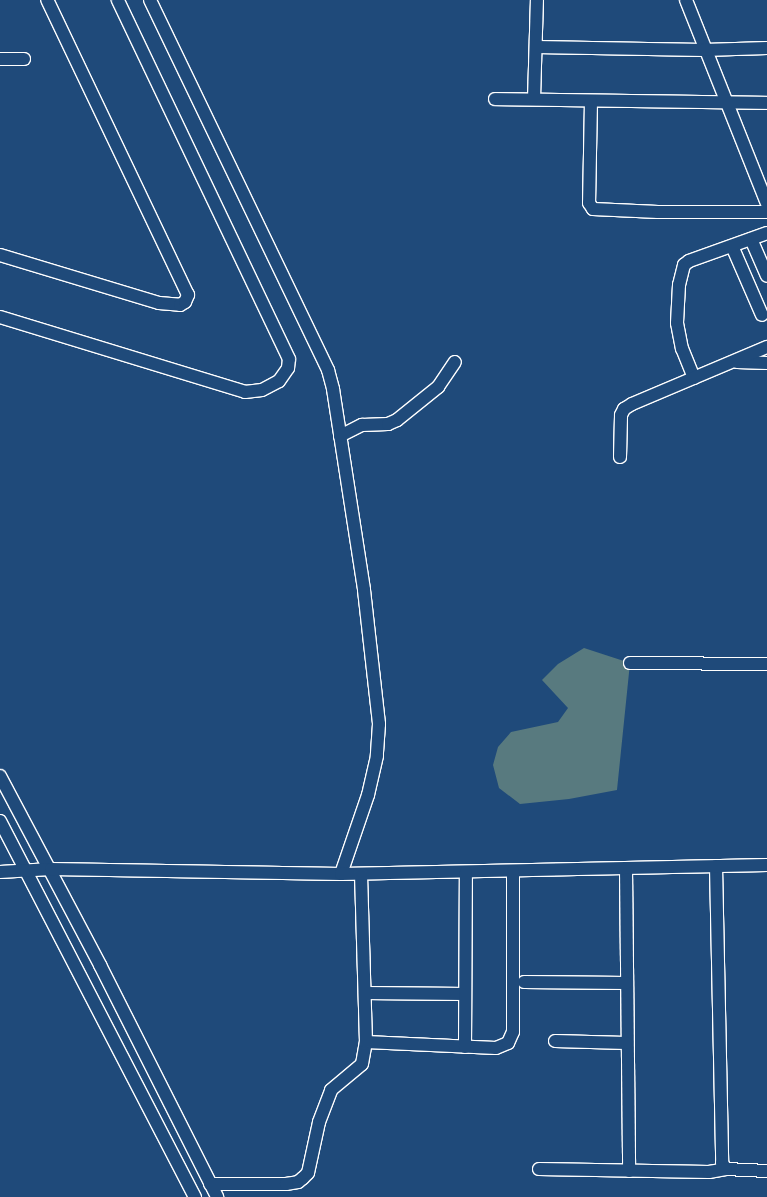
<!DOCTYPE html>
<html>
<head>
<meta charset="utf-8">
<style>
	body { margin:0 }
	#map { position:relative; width:767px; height:1197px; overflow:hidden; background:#1f4a7a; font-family:"Balsamiq Sans",sans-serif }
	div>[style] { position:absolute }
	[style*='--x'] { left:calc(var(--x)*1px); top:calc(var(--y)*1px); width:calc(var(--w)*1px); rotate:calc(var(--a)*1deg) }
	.green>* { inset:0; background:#587a7f }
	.roads { filter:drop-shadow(1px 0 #fff) drop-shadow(-1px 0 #fff) drop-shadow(0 1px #fff) drop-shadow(0 -1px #fff) }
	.minor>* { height:12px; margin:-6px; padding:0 6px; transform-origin:6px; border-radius:6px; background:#1f4a7a }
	span { translate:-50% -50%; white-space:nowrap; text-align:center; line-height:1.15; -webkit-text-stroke:4.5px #1f4a7a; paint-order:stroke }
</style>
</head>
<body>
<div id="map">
	<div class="green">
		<div style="clip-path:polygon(584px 648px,630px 663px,617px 790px,569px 799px,520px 804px,499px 788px,493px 765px,498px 747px,511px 732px,558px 722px,568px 708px,542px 680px,558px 664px)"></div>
	</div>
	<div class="roads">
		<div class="minor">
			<div style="--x:150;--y:0;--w:411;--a:64.3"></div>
			<div style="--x:328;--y:370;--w:20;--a:75"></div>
			<div style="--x:333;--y:389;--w:203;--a:81.2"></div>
			<div style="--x:364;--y:590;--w:135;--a:83.6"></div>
			<div style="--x:379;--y:724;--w:32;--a:94"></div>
			<div style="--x:377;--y:756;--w:40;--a:103"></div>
			<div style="--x:368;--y:795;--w:83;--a:108.9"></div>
			<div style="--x:686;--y:0;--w:219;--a:68.3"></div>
			<div style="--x:536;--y:47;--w:168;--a:1"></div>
			<div style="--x:704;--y:50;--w:63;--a:-1.8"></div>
			<div style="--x:0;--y:59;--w:24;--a:0"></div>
			<div style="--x:495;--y:99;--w:272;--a:0.8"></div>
			<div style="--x:534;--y:99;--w:99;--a:-88.3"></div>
			<div style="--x:591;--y:101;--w:102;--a:91.1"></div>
			<div style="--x:589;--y:203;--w:7;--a:56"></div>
			<div style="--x:593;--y:209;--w:65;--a:2.6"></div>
			<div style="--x:658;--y:212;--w:109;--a:0"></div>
			<div style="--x:751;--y:239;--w:40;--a:66.6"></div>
			<div style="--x:732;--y:246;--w:75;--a:66.5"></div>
			<div style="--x:0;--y:255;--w:166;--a:16.8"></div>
			<div style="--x:159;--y:303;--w:21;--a:5"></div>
			<div style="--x:180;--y:305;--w:6;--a:-31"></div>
			<div style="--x:185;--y:302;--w:8;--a:-67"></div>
			<div style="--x:188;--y:295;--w:327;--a:-115.5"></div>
			<div style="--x:0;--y:317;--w:256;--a:17"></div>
			<div style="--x:245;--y:392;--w:17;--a:-7"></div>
			<div style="--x:262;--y:390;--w:19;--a:-28"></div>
			<div style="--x:279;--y:381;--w:16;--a:-55"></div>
			<div style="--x:288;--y:368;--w:9;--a:-84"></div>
			<div style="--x:289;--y:359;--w:398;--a:-115.5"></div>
			<div style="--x:737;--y:362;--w:30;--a:2"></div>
			<div style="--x:694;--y:378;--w:31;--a:-112"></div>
			<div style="--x:682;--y:349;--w:26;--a:-101"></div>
			<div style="--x:677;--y:323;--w:38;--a:-87"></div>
			<div style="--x:679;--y:285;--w:21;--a:-76"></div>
			<div style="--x:684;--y:265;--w:6;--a:-39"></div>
			<div style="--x:689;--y:261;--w:83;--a:-19.7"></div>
			<div style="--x:340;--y:436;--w:25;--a:-27"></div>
			<div style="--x:362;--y:425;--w:26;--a:-2"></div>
			<div style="--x:388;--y:424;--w:10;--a:-24"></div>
			<div style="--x:397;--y:420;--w:53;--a:-38.8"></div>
			<div style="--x:438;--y:387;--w:30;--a:-56"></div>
			<div style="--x:620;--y:457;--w:42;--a:-88.6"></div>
			<div style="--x:621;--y:415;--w:7;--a:-63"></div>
			<div style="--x:624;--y:409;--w:9;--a:-32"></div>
			<div style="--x:632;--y:404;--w:147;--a:-22.9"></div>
			<div style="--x:630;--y:663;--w:137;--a:0.4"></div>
			<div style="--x:0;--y:776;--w:214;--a:62.1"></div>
			<div style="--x:100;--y:965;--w:260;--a:63.2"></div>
			<div style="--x:0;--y:821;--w:424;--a:62.6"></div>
			<div style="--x:716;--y:866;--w:297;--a:88.8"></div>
			<div style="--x:722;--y:1163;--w:7;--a:56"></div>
			<div style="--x:726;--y:1169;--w:41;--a:2.8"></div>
			<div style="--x:626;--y:869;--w:302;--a:89.4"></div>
			<div style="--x:0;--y:872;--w:51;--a:-3.4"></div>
			<div style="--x:51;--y:869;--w:290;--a:1"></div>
			<div style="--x:341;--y:874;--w:426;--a:-1.2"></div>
			<div style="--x:524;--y:982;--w:102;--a:0.6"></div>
			<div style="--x:365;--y:993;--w:100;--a:0.6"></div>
			<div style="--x:555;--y:1041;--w:71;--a:1.6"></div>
			<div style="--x:366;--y:1042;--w:130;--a:2.6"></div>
			<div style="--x:496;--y:1048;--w:13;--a:-23"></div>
			<div style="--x:508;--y:1043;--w:12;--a:-66"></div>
			<div style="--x:513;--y:1032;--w:161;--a:-90"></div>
			<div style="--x:465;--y:1047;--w:175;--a:-89.7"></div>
			<div style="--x:539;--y:1169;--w:170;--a:1"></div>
			<div style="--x:709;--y:1172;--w:17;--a:-10"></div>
			<div style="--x:210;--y:1184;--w:76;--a:0"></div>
			<div style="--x:286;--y:1184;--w:12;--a:-9"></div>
			<div style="--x:298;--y:1182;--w:6;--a:-39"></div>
			<div style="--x:303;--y:1178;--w:7;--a:-45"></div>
			<div style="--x:308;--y:1173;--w:52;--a:-77.8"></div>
			<div style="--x:319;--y:1122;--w:34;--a:-69"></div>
			<div style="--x:331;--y:1090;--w:40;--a:-40"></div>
			<div style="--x:362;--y:1064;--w:22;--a:-80"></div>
			<div style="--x:366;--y:1042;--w:168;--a:-91.7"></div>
		</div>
	</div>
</div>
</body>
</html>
